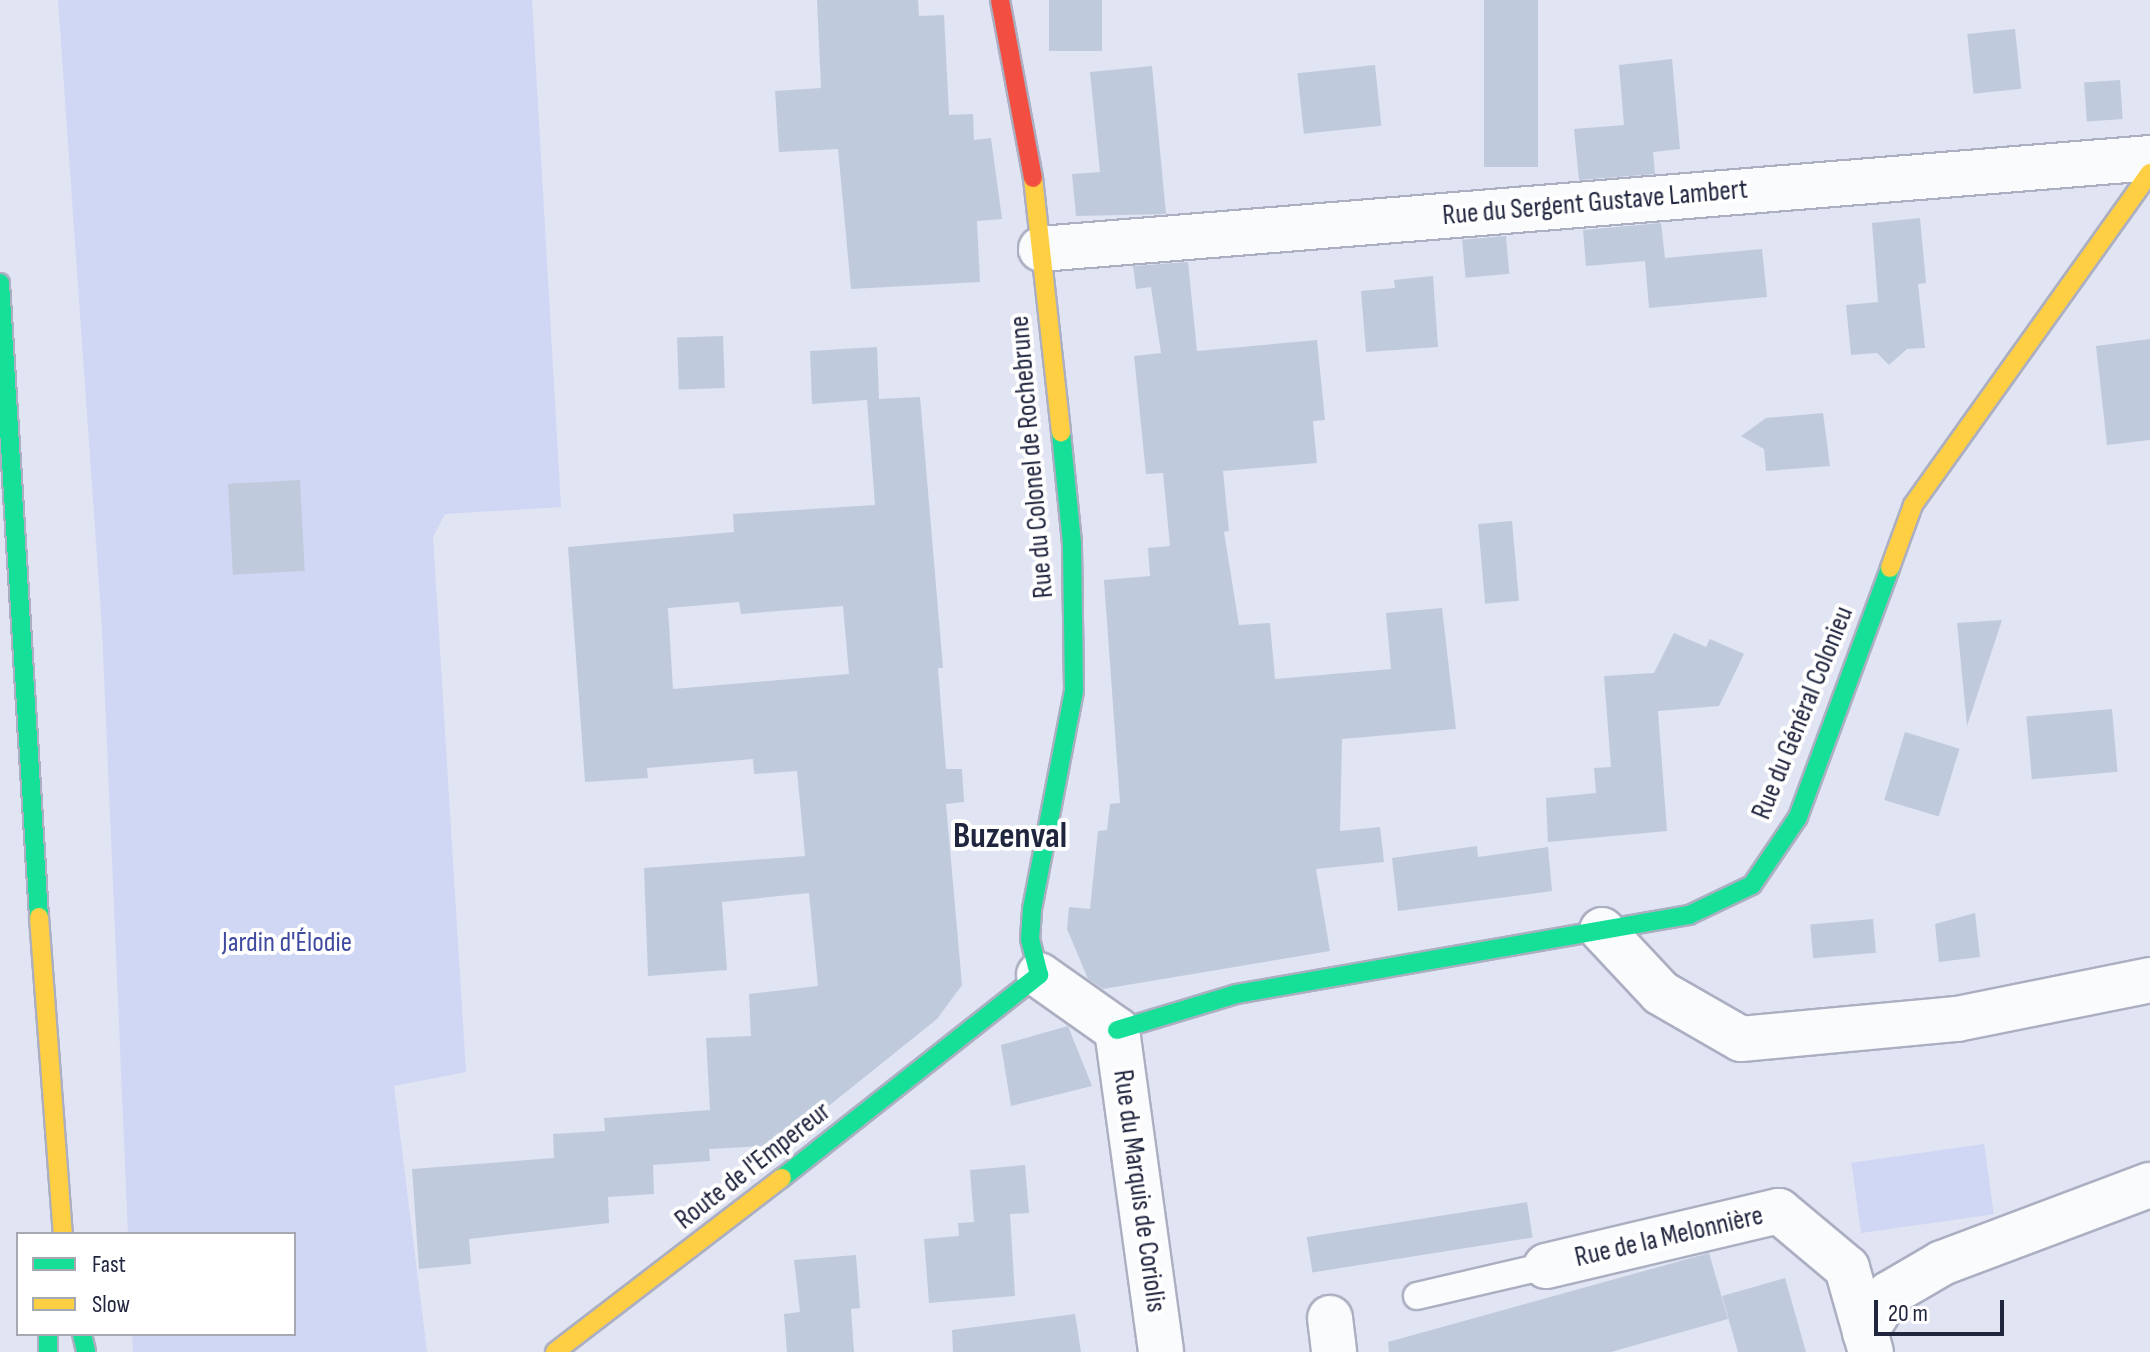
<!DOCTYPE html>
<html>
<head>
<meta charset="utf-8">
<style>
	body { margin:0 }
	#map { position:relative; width:2150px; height:1352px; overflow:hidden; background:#e1e4f2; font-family:"Sofia Sans Condensed",sans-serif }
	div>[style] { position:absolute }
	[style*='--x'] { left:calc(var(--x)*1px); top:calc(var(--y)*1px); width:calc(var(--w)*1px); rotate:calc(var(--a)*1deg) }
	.green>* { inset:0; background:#d0d7f4; transform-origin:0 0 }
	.building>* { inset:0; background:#bfcbdd; transform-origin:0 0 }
	.roads { filter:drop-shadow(2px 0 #abafc1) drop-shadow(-2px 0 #abafc1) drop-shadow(0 2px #abafc1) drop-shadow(0 -2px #abafc1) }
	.lane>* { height:26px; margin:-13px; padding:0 13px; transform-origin:13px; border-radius:13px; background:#fafbfd }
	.street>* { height:44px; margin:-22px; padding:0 22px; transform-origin:22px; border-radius:22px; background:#fafbfd }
	.fast>* { height:18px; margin:-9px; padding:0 9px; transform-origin:9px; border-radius:9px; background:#16e098 }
	.slow>* { height:18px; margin:-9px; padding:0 9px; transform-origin:9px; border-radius:9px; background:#ffcf43 }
	.jam>* { height:18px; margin:-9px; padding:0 9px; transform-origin:9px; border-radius:9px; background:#f24e42 }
	span { translate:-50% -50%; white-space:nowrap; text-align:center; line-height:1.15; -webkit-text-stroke:8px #fff; paint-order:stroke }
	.street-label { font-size:28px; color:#21263f }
	.park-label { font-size:28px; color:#404ba0 }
	.district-label { font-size:36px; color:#21263f; font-weight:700 }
	.legend { position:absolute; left:16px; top:1232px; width:280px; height:104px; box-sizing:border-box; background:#fff; border:2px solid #a6a8b2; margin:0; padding:10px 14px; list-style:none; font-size:24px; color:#21263f }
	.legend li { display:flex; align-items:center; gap:16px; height:40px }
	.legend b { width:40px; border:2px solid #a6a8b2 }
	.scale { position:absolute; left:1874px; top:1300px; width:130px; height:36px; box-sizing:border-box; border:4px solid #21263f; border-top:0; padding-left:10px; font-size:24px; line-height:28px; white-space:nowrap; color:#21263f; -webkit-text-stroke:6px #fff; paint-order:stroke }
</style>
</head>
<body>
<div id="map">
	<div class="green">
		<div style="clip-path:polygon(58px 0,532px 0,561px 507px,445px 514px,433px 537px,466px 1072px,394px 1086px,427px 1352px,133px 1352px,132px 1334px,294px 1334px,294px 1234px,128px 1234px,102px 628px)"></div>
		<div style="left:1984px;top:1144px;width:71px;height:134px;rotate:82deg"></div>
	</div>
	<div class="building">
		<div style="clip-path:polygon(817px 0,918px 0,919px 16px,944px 15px,949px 115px,973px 114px,974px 140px,991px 138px,1002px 219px,977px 221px,980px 282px,851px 289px,838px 149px,779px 152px,775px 91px,821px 88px)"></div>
		<div style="left:1049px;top:0;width:53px;height:51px"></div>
		<div style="left:1484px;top:0;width:54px;height:167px"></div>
		<div style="left:2015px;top:29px;width:60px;height:48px;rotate:84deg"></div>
		<div style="clip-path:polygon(1672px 59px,1680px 149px,1653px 152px,1655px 174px,1579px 180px,1574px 129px,1624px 125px,1619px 65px)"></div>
		<div style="left:1375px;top:65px;width:61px;height:78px;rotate:84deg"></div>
		<div style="clip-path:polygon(1152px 66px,1166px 214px,1076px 216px,1072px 174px,1100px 172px,1090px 72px)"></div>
		<div style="left:2120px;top:80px;width:39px;height:36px;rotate:86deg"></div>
		<div style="clip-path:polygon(1920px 218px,1926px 283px,1918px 284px,1925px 348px,1907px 349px,1889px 365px,1877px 353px,1851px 355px,1846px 305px,1878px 302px,1872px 223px)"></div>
		<div style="clip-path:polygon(1661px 223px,1665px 258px,1762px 249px,1767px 297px,1649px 308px,1645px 261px,1586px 266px,1583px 230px)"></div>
		<div style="left:1506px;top:236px;width:38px;height:44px;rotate:85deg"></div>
		<div style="clip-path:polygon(1188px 262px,1197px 351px,1317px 340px,1325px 420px,1313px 421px,1317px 463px,1223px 471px,1229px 531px,1224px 532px,1239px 625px,1270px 623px,1275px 679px,1391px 669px,1386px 613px,1442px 608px,1456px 729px,1342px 739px,1340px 831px,1380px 827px,1384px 862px,1316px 869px,1330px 951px,1103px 989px,1088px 979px,1067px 929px,1069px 907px,1090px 909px,1098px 831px,1107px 830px,1110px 804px,1120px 803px,1104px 580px,1150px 576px,1148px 548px,1170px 546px,1163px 473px,1146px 474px,1134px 356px,1161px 353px,1151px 287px,1136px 289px,1133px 266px)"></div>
		<div style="clip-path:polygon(1433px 276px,1438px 347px,1366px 352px,1361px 291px,1395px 288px,1394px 280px)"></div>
		<div style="left:723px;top:336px;width:52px;height:46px;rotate:88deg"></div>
		<div style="clip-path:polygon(2150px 339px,2150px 440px,2107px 445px,2096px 346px)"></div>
		<div style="clip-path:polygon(evenodd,877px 347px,879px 399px,920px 397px,943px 668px,938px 668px,946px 769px,962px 769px,964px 802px,946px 804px,962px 985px,937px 1019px,780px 1145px,709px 1149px,710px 1161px,653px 1165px,654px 1194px,608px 1197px,609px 1223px,469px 1239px,471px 1264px,419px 1269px,412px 1169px,554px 1158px,553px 1134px,605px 1131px,604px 1118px,710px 1110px,706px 1038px,751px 1036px,749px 994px,818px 986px,809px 893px,722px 902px,727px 970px,648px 976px,644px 868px,805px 856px,797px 771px,754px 774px,753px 759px,647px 768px,648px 778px,585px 782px,568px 547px,734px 532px,733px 514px,875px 505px,867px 400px,812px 404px,810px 351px,877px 347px,739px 602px,741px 614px,843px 606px,849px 674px,673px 689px,668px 608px,739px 602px)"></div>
		<div style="clip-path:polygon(1823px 413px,1830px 466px,1766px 471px,1764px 449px,1741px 436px,1766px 418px)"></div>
		<div style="left:300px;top:480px;width:91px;height:72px;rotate:87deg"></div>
		<div style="left:1512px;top:521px;width:80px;height:34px;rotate:85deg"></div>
		<div style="clip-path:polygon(2002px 620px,1967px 726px,1957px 623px)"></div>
		<div style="clip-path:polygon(1674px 633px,1706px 647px,1710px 639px,1744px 654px,1719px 706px,1658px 711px,1667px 831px,1548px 842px,1546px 798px,1596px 793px,1594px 768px,1611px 767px,1604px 676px,1654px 673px)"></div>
		<div style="left:2112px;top:709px;width:63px;height:86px;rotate:85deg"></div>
		<div style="left:1905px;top:732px;width:57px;height:71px;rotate:17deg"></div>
		<div style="clip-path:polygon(1477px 846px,1478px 857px,1548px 847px,1552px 891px,1398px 911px,1392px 858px)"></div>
		<div style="clip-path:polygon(1975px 913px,1980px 957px,1939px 962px,1935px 924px)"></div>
		<div style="left:1873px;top:919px;width:34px;height:63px;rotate:85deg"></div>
		<div style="clip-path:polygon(1068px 1026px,1092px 1086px,1011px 1106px,1001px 1045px)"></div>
		<div style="clip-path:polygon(1025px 1165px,1029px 1213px,1010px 1214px,1015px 1296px,929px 1303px,924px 1239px,959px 1236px,958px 1223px,974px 1222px,970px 1170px)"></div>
		<div style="left:1527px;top:1202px;width:36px;height:223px;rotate:81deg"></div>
		<div style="clip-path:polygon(1709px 1253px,1728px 1319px,1611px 1352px,1389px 1352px,1388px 1342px)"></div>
		<div style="clip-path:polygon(856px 1255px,860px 1308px,851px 1309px,854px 1352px,787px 1352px,784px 1314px,800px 1312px,794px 1260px)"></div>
		<div style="clip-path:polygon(1785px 1278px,1806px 1352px,1738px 1352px,1722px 1296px)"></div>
		<div style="clip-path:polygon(1075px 1314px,1081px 1352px,953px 1352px,952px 1330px)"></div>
	</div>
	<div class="roads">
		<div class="lane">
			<div style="--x:1417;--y:1296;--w:132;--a:-13.1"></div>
		</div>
		<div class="street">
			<div style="--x:1041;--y:249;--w:1113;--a:-4.69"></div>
			<div style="--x:1602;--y:930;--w:86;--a:46.9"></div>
			<div style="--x:1661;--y:993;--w:92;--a:29.9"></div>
			<div style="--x:1741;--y:1039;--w:217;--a:-5.3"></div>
			<div style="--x:1957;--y:1019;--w:197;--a:-11.4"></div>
			<div style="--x:1039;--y:975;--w:95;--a:35.2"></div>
			<div style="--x:1117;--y:1030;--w:325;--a:82.2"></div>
			<div style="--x:1546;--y:1266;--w:239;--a:-13.3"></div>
			<div style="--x:1779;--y:1211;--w:89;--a:40"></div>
			<div style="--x:1847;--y:1268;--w:87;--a:74.1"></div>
			<div style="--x:1330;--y:1318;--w:34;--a:83"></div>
			<div style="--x:1865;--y:1333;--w:46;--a:-58.4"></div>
			<div style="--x:1889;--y:1294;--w:61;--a:-30.3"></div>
			<div style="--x:1942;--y:1263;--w:222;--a:-20.6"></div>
		</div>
		<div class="fast">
			<div style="--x:0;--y:283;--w:635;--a:86.48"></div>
			<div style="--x:1117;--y:1030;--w:124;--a:-16.8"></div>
			<div style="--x:1236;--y:994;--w:460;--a:-9.9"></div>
			<div style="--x:1689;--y:915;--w:70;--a:-25.5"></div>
			<div style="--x:1752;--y:885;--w:82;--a:-55.9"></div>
			<div style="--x:1798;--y:817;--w:265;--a:-69.7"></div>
			<div style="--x:782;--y:1178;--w:328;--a:-38.3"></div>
			<div style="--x:1039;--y:975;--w:37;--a:-104"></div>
			<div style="--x:1030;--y:939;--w:30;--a:-86"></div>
			<div style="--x:1032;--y:909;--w:223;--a:-79.1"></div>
			<div style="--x:1074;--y:690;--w:147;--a:-90.8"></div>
			<div style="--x:1072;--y:543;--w:112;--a:-95.7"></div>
			<div style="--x:48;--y:1334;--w:18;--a:90"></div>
			<div style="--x:82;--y:1334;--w:18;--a:77"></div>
		</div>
		<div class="slow">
			<div style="--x:1033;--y:178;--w:256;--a:83.7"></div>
			<div style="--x:1890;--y:568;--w:67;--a:-69.9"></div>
			<div style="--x:1913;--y:505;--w:408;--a:-54.5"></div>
			<div style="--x:39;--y:917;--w:318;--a:85.7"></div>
			<div style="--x:555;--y:1352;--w:286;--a:-37.5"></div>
		</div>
		<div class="jam">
			<div style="--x:1000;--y:0;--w:181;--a:79.5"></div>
		</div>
	</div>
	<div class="street-label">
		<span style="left:1595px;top:203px;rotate:-5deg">Rue du Sergent Gustave Lambert</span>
		<span style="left:1032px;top:457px;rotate:-95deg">Rue du Colonel de Rochebrune</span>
		<span style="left:1803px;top:713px;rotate:-68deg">Rue du Général Colonieu</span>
		<span style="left:753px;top:1166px;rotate:-38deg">Route de l'Empereur</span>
		<span style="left:1139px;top:1191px;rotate:82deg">Rue du Marquis de Coriolis</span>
		<span style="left:1669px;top:1237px;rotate:-13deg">Rue de la Melonnière</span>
	</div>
	<div class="park-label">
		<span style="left:287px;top:943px">Jardin d'Élodie</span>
	</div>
	<div class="district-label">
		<span style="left:1010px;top:837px">Buzenval</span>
	</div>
	<ul class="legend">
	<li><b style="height:10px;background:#16e098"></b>Fast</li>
	<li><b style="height:10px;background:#ffcf43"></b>Slow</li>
	</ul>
	<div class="scale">20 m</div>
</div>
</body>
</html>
